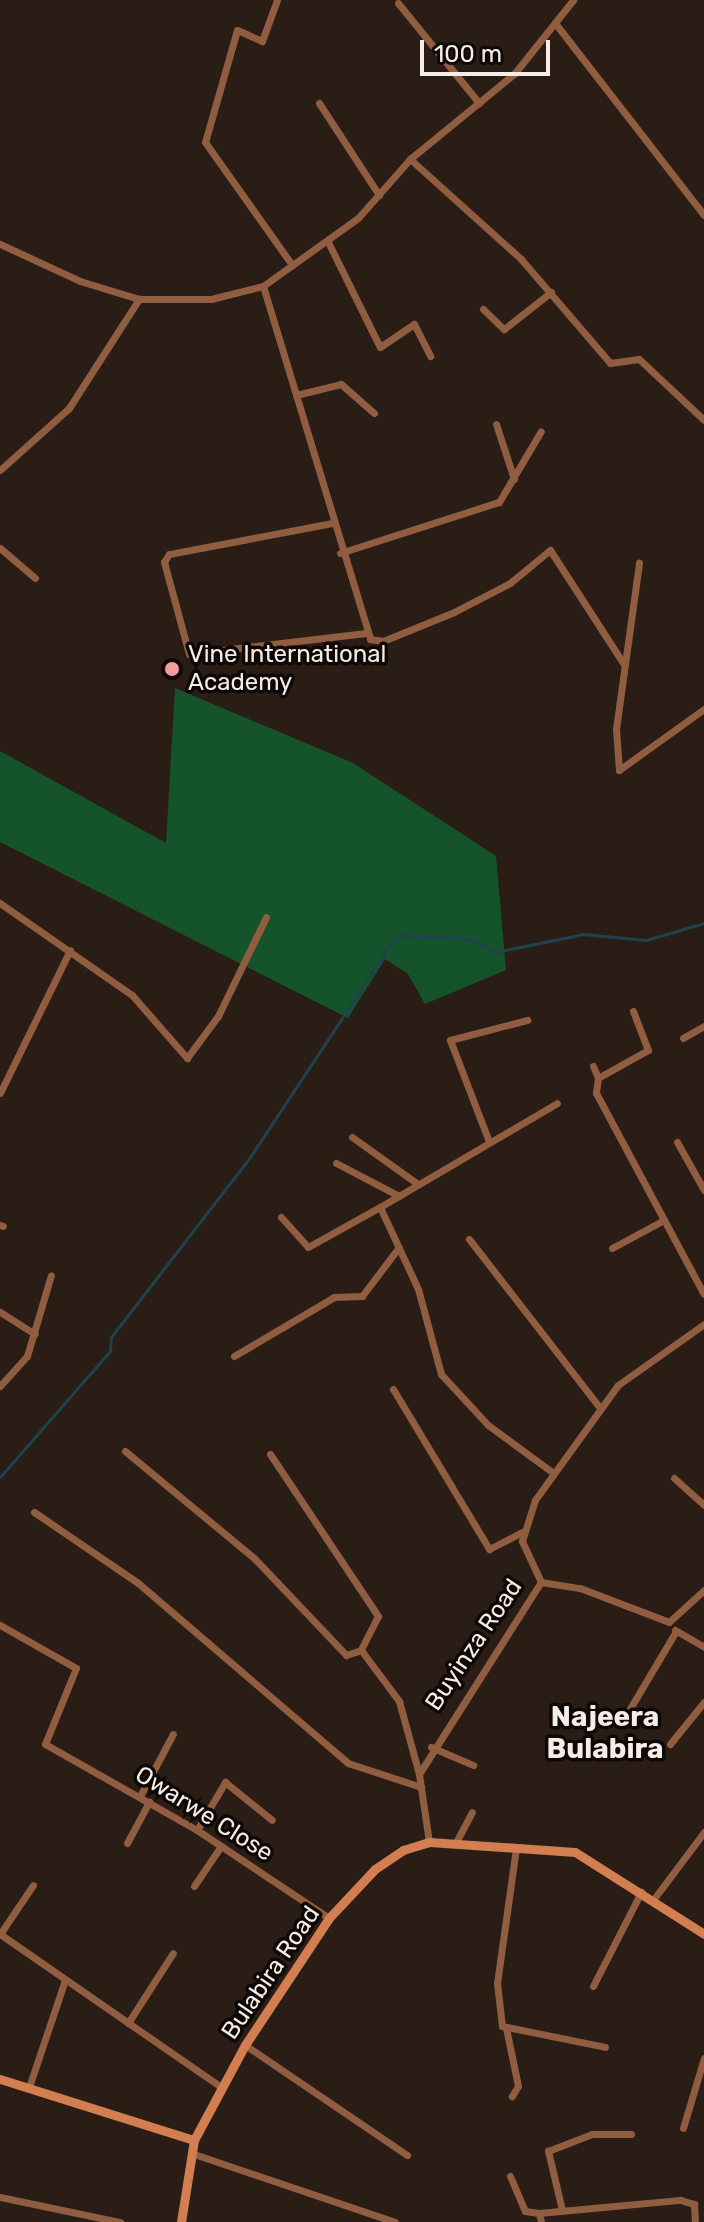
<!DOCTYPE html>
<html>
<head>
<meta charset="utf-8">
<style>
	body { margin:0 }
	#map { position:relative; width:704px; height:2222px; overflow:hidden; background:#2a1d15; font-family:Rubik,sans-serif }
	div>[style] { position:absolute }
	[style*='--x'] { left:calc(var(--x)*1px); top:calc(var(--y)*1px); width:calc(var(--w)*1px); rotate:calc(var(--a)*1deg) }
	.forest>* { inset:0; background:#15542a }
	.stream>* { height:3px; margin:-1.5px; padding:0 1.5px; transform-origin:1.5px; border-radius:1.5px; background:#1e424e }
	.street>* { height:7px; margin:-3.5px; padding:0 3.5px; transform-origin:3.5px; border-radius:3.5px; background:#915d41 }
	.secondary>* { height:9px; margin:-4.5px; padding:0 4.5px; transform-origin:4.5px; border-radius:4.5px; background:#d27e50 }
	.dots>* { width:22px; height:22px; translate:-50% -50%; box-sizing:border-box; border:4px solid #0e0906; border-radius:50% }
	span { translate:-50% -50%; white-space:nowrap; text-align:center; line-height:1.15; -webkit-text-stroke:7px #0e0906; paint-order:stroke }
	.poi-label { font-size:24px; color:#f6ede8 }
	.left { translate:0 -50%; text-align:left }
	.street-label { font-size:24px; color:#f6ede8 }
	.quarter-label { font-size:28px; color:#f6ede8; font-weight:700 }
	.scale { position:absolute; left:420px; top:40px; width:130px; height:36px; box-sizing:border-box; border:4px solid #f6ede8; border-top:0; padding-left:10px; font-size:24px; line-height:28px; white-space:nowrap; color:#f6ede8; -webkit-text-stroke:6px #0e0906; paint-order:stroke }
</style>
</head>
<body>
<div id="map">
	<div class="forest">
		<div style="clip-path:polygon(175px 688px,353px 763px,496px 856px,506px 970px,425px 1004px,408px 974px,385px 959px,348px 1018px,0 842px,0 751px,166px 843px)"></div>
	</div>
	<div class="stream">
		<div style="--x:0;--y:1477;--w:167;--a:-48.9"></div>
		<div style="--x:110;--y:1351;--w:14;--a:-86"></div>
		<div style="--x:111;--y:1337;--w:227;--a:-52.3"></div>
		<div style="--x:250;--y:1157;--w:266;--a:-56.5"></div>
		<div style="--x:397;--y:935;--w:73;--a:3.1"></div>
		<div style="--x:470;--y:939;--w:29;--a:27"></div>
		<div style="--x:496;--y:952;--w:89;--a:-11.7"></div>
		<div style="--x:583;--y:934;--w:63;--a:5.4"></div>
		<div style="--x:646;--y:940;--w:60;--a:-16.3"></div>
	</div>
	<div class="street">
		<div style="--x:277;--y:0;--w:44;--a:110.1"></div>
		<div style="--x:262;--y:41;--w:27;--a:-156"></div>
		<div style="--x:237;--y:30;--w:116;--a:105.9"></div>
		<div style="--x:205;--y:142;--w:151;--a:54.7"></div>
		<div style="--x:398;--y:3;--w:129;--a:51"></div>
		<div style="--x:555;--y:23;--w:243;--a:52.2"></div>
		<div style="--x:319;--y:103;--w:110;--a:56.9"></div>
		<div style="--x:410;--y:159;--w:149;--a:42"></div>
		<div style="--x:521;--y:259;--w:137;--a:49.4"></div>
		<div style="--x:610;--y:363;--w:29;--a:-8"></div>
		<div style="--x:639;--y:359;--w:89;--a:43.2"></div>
		<div style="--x:328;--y:242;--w:117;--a:63.7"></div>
		<div style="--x:380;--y:347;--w:41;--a:-34.1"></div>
		<div style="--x:414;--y:324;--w:36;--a:63"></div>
		<div style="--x:0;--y:244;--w:88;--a:24.8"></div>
		<div style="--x:80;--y:281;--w:62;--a:17"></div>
		<div style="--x:139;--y:299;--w:72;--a:0"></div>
		<div style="--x:211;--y:299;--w:54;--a:-14"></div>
		<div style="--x:263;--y:286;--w:117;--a:-35.6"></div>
		<div style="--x:358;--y:218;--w:79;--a:-48.6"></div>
		<div style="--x:410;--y:159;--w:134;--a:-39.3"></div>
		<div style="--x:514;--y:74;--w:95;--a:-51.4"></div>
		<div style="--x:263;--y:286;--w:369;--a:73.1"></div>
		<div style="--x:370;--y:639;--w:13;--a:9"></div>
		<div style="--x:383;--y:641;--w:77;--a:-22.2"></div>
		<div style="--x:454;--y:612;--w:63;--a:-27.4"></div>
		<div style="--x:510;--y:583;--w:52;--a:-39.5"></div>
		<div style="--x:550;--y:550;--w:135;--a:57.1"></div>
		<div style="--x:483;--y:309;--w:29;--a:44"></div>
		<div style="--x:504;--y:329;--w:60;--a:-38.2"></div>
		<div style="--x:296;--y:395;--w:46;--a:-13.7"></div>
		<div style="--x:341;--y:384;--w:44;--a:41.3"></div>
		<div style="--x:496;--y:424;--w:58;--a:71.9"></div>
		<div style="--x:0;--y:470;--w:93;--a:-41.9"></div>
		<div style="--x:69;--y:408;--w:130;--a:-57.3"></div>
		<div style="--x:332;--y:523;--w:166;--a:169.2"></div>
		<div style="--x:169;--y:554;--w:9;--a:122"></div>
		<div style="--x:164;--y:562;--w:95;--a:74.8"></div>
		<div style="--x:189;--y:654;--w:178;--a:-6.8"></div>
		<div style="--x:0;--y:548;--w:46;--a:40.6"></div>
		<div style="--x:340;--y:553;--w:167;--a:-17.8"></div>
		<div style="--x:499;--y:502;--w:82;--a:-59.4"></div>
		<div style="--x:619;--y:770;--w:41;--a:-94.2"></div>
		<div style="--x:616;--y:729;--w:168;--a:-82.1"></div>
		<div style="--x:619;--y:770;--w:105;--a:-35.7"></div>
		<div style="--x:0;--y:903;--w:161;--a:34.9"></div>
		<div style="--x:132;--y:995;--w:84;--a:48.9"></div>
		<div style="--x:187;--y:1058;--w:52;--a:-53.6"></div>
		<div style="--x:218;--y:1016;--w:110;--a:-64.1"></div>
		<div style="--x:633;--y:1011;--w:42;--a:69"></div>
		<div style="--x:648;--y:1050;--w:57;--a:150.8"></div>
		<div style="--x:598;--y:1078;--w:15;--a:98"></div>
		<div style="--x:596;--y:1093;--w:228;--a:61.8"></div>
		<div style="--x:683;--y:1038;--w:24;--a:-30"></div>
		<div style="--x:593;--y:1066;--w:13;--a:67"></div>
		<div style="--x:0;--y:1093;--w:159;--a:-63.9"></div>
		<div style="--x:352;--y:1137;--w:81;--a:35.5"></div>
		<div style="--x:488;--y:1139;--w:106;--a:-111"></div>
		<div style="--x:450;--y:1040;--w:80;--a:-14.6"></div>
		<div style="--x:677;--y:1142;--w:55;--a:60.6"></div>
		<div style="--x:336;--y:1163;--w:71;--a:27.6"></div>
		<div style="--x:281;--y:1217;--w:40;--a:48"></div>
		<div style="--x:308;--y:1247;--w:82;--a:-29.1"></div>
		<div style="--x:0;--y:1225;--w:3;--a:18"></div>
		<div style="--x:469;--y:1239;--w:214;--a:52.2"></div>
		<div style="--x:612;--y:1248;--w:59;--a:-28.3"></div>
		<div style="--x:0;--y:1312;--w:41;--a:32.2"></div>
		<div style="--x:234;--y:1356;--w:116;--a:-30.5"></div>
		<div style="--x:334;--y:1297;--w:28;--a:-2"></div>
		<div style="--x:362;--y:1296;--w:61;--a:-52.9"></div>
		<div style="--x:0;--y:1386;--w:40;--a:-48"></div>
		<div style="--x:27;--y:1356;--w:84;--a:-73.5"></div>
		<div style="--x:393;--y:1389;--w:187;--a:59"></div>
		<div style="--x:489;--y:1549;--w:37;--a:-27"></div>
		<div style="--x:125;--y:1451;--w:168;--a:39.7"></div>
		<div style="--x:254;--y:1558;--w:134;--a:46.5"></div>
		<div style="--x:346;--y:1655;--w:16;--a:-18"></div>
		<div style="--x:270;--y:1454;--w:195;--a:56.3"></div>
		<div style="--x:378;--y:1616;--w:38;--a:117"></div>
		<div style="--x:361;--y:1650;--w:64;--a:53.3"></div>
		<div style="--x:399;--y:1701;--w:76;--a:74.7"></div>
		<div style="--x:552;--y:1472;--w:79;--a:-143.7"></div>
		<div style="--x:488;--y:1425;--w:69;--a:-132.7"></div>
		<div style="--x:441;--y:1374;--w:88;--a:-105.1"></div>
		<div style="--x:418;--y:1289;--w:90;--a:-114.9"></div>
		<div style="--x:380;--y:1207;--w:205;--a:-30.4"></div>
		<div style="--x:674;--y:1478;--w:40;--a:42"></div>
		<div style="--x:34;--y:1512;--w:126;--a:34.3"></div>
		<div style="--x:138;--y:1583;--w:277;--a:40.6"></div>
		<div style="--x:348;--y:1763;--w:77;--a:18.2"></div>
		<div style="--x:541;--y:1582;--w:39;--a:9"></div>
		<div style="--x:580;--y:1588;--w:95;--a:20.9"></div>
		<div style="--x:669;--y:1622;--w:47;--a:-42.4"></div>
		<div style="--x:0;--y:1625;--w:87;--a:29.5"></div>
		<div style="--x:76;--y:1668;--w:82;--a:112.2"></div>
		<div style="--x:45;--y:1744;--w:175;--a:29.5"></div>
		<div style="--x:197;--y:1830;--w:159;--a:33.7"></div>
		<div style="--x:675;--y:1630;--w:34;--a:30"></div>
		<div style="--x:625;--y:1717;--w:100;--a:-59.3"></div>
		<div style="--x:670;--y:1744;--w:54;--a:-51"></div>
		<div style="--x:431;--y:1747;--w:46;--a:23.2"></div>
		<div style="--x:140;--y:1796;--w:70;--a:-62"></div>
		<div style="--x:197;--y:1830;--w:56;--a:-59.7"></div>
		<div style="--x:225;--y:1782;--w:60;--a:39"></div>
		<div style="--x:429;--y:1842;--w:69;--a:-98.4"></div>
		<div style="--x:419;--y:1774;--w:227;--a:-57.6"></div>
		<div style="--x:541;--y:1582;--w:45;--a:-114.9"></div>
		<div style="--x:522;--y:1541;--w:43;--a:-72.4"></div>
		<div style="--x:535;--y:1500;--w:142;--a:-54.2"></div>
		<div style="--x:618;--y:1385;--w:105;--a:-35.3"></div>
		<div style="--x:127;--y:1843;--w:47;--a:-61.8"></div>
		<div style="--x:455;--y:1844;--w:36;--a:-62"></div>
		<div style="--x:516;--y:1848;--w:136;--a:98"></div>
		<div style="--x:497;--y:1983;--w:43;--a:83.4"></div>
		<div style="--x:502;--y:2026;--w:105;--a:11.5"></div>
		<div style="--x:194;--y:1886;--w:48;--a:-56"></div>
		<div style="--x:653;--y:1900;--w:85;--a:-53.1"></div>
		<div style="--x:0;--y:1934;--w:270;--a:34.7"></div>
		<div style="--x:0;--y:1934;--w:59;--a:-56"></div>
		<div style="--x:593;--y:1986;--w:106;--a:-62.9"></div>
		<div style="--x:128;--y:2023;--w:83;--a:-57.3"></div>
		<div style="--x:506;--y:2028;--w:59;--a:78.3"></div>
		<div style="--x:518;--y:2086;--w:12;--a:121"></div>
		<div style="--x:245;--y:2045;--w:196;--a:34.2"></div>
		<div style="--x:29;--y:2087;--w:113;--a:-71.4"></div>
		<div style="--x:683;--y:2128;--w:73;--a:-73.3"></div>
		<div style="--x:191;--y:2153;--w:215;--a:18.7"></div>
		<div style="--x:510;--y:2176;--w:38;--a:67"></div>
		<div style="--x:525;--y:2211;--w:14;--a:8"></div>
		<div style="--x:539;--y:2213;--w:9;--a:77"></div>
		<div style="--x:0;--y:2197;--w:123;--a:11.8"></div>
		<div style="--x:562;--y:2210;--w:61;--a:-103.3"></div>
		<div style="--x:548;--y:2151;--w:47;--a:-21.1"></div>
		<div style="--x:592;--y:2134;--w:39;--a:0"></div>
		<div style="--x:539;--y:2213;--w:142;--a:-5.3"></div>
		<div style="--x:680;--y:2200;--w:15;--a:16"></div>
		<div style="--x:694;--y:2204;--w:18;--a:87"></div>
	</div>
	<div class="secondary">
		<div style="--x:0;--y:2079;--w:203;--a:17.5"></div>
		<div style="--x:181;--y:2222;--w:83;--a:-81"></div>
		<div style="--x:194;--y:2140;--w:108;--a:-61.8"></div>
		<div style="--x:245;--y:2045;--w:152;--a:-56.5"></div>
		<div style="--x:329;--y:1918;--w:67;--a:-46.8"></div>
		<div style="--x:375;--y:1869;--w:34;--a:-34"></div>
		<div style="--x:403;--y:1850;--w:27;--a:-17"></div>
		<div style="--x:429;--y:1842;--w:146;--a:3.9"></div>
		<div style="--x:575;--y:1852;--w:153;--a:32.4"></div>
	</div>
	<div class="dots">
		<div style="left:172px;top:669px;background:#f49aa1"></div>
	</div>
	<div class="poi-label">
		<span class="left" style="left:188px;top:669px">Vine International<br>Academy</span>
	</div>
	<div class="street-label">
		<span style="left:474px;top:1645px;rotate:-56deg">Buyinza Road</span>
		<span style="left:204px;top:1814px;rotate:32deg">Owarwe Close</span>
		<span style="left:271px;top:1973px;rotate:-56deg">Bulabira Road</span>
	</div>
	<div class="quarter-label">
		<span style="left:605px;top:1733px">Najeera<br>Bulabira</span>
	</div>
	<div class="scale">100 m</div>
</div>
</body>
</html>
